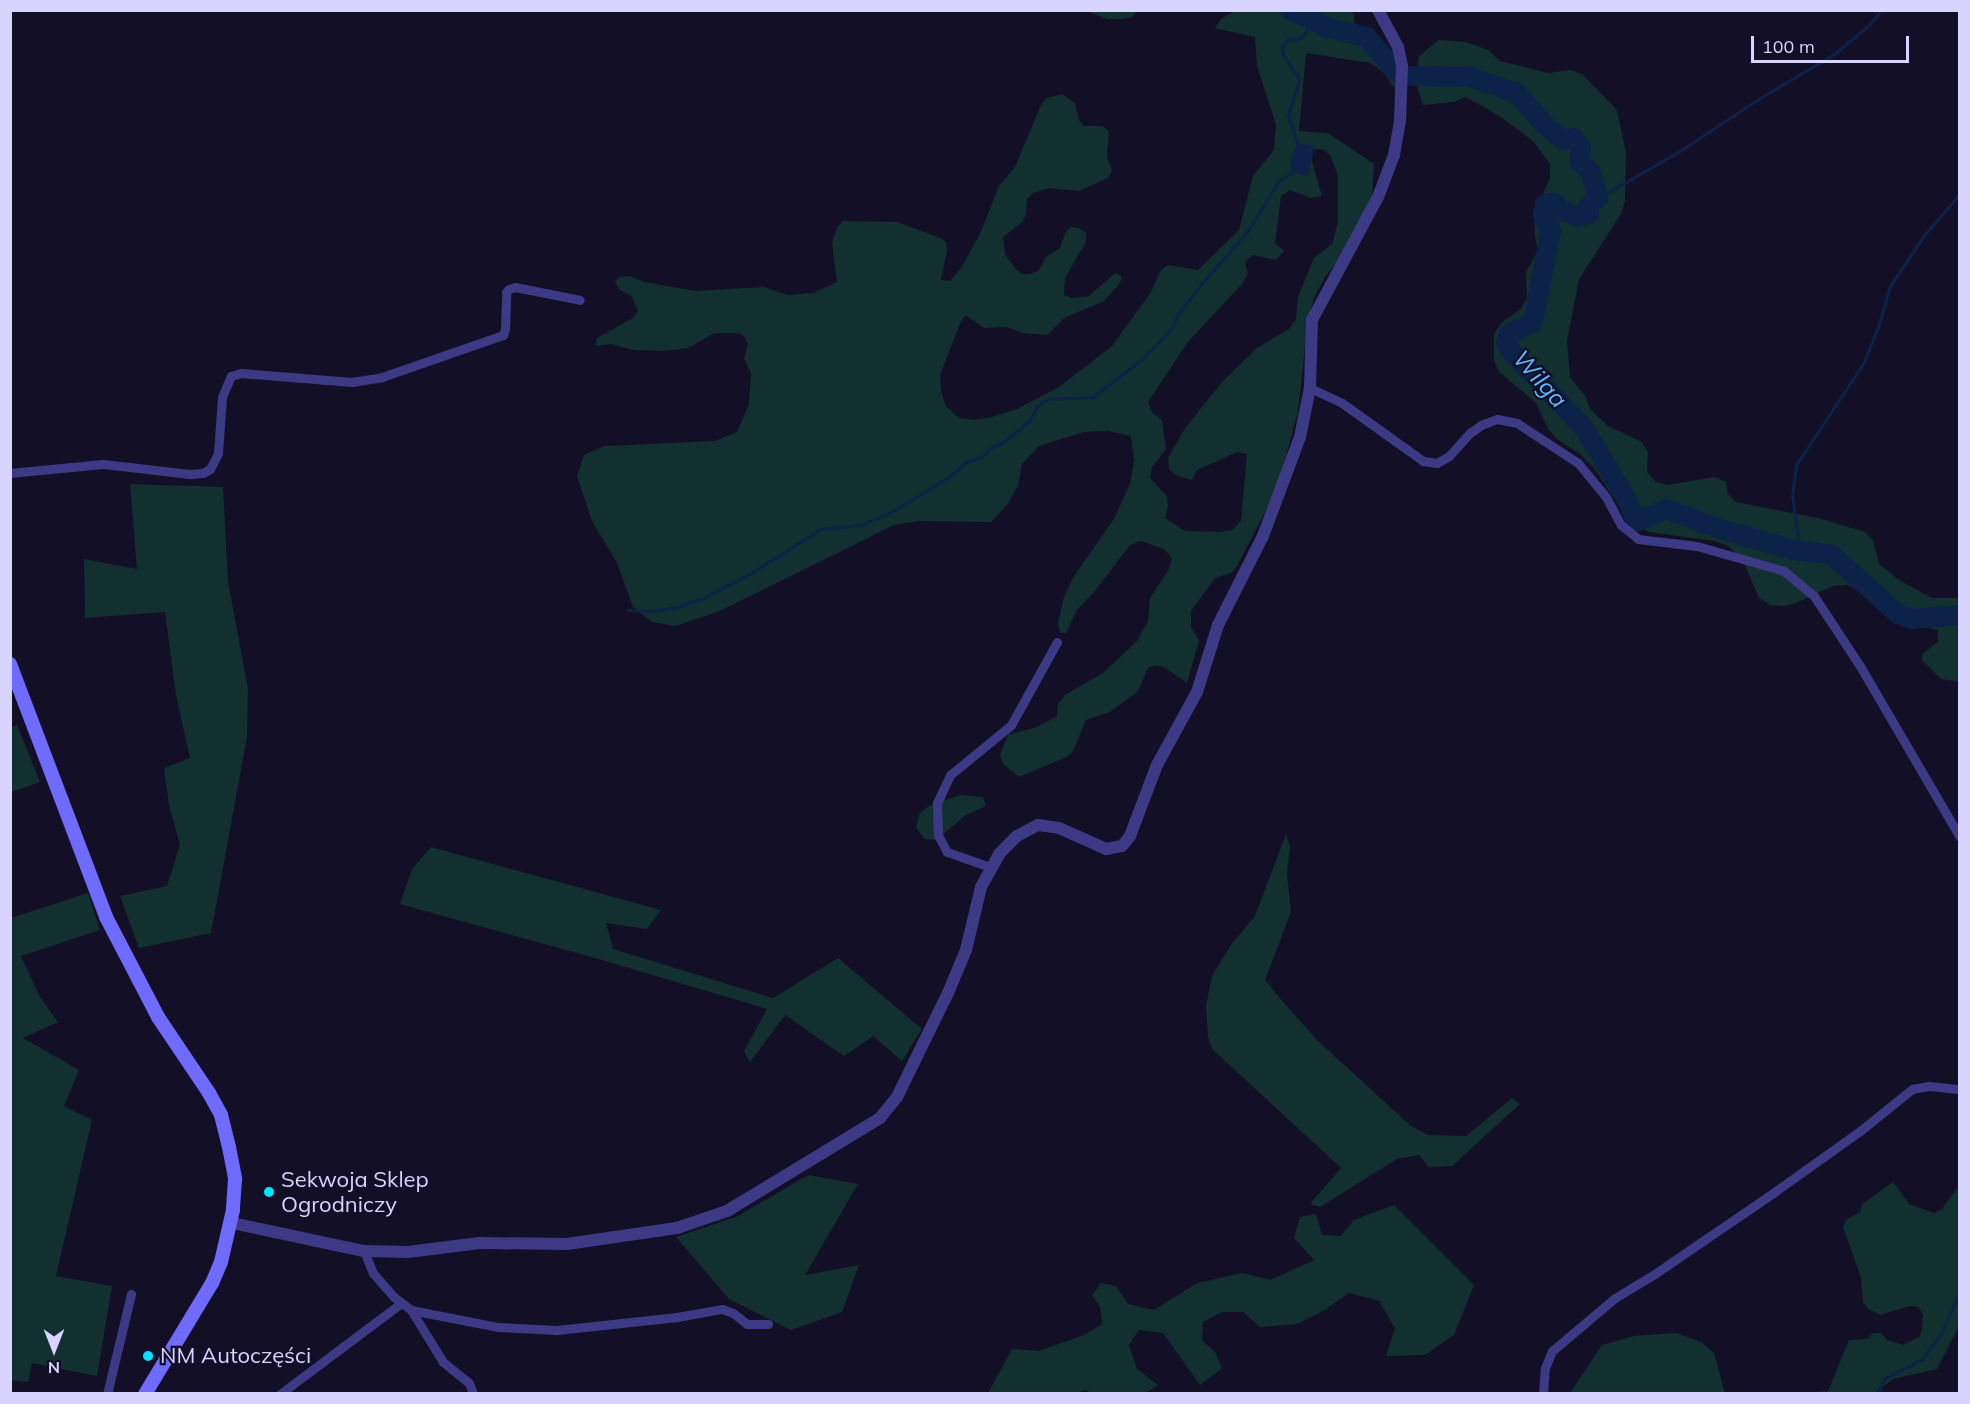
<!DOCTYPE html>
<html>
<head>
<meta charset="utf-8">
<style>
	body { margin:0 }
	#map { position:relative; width:1970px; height:1404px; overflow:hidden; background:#130f26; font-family:Mulish,sans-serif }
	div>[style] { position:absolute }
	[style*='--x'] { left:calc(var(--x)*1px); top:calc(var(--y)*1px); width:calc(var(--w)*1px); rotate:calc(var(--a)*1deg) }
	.green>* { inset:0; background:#12302f }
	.water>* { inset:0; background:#0c2248 }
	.stream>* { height:3px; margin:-1.5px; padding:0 1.5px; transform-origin:1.5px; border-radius:1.5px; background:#0c2248 }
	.river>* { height:20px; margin:-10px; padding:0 10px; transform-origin:10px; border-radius:10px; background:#0c2248 }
	.minor>* { height:9px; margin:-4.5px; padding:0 4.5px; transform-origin:4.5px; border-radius:4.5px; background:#3d3a85 }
	.tertiary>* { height:12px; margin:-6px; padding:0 6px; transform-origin:6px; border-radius:6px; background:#3d3a85 }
	.secondary>* { height:14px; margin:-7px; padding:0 7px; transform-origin:7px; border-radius:7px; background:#6f6bff }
	.dots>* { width:16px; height:16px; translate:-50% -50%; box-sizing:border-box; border:3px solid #130f26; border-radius:50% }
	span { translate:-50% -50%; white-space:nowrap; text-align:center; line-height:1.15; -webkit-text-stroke:4.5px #130f26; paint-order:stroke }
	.poi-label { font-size:22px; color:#d9d4ff }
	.left { translate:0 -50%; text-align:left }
	.water-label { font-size:24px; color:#62b6ff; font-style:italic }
	.frame { position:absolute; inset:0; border:12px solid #d9d4ff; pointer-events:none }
	.north { position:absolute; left:24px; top:1320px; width:60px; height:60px; -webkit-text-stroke:4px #130f26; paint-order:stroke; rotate:180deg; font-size:16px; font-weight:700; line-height:24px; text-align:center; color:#d9d4ff }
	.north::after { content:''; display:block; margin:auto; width:21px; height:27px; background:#d9d4ff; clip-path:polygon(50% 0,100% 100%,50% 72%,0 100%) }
	.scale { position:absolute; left:1751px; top:36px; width:158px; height:27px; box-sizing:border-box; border:3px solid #d9d4ff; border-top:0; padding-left:8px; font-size:18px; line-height:21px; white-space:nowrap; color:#d9d4ff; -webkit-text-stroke:4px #130f26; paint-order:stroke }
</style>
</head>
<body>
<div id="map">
	<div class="green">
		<div style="clip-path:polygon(1087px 11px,1137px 11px,1132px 17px,1123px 19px,1107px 19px)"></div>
		<div style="clip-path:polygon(evenodd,1235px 11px,1350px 11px,1354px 14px,1354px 23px,1370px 31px,1383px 44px,1394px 69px,1397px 92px,1384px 73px,1370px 63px,1306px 53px,1299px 131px,1328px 133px,1374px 164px,1372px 197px,1347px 250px,1325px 277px,1314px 298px,1308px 319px,1298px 412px,1277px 489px,1237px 566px,1231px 573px,1215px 578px,1191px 611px,1191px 627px,1199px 640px,1187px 683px,1165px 668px,1156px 665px,1148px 668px,1138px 691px,1110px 712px,1086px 720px,1073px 751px,1067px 757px,1019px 777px,1003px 764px,1000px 755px,1008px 735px,1037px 727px,1057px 716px,1058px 704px,1065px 695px,1103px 673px,1137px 641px,1148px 621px,1150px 598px,1169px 569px,1172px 558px,1164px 549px,1141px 541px,1130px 545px,1094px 592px,1077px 610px,1066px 633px,1060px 633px,1058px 622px,1064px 597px,1074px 576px,1114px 519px,1130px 484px,1134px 460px,1131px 436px,1108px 431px,1084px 432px,1039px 446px,1022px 464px,1018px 486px,1007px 505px,991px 522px,918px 521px,894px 525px,720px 611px,675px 626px,652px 622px,633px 607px,617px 563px,592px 521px,577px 476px,584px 455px,604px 446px,715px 441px,737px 432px,749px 404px,751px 373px,744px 358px,748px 344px,745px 337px,738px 333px,715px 333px,688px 348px,664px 351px,634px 350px,611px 344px,595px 346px,597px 338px,633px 318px,638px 311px,632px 297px,619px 289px,615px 282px,620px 277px,629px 276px,645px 282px,695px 291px,764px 287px,788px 295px,813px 293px,837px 282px,832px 243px,837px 227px,843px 221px,897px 222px,938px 237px,946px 242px,947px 250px,941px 280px,950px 281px,961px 268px,980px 234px,999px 186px,1015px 167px,1041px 105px,1046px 98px,1062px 94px,1075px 103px,1079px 120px,1084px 126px,1102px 126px,1109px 131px,1107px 156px,1112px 171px,1108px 178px,1079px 191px,1049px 188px,1033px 193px,1027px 199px,1026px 215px,1022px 222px,1003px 237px,1005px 254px,1015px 268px,1021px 274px,1030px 274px,1038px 271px,1046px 257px,1060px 248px,1065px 233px,1071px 227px,1079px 228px,1086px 233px,1086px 242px,1065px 278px,1064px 295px,1072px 298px,1089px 296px,1115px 273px,1122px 276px,1120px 283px,1104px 301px,1064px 318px,1047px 335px,1022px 333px,1007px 327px,984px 328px,966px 315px,961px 321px,940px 375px,941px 391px,946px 407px,960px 418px,973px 420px,988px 418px,1017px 409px,1059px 387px,1112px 346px,1151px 292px,1161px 270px,1168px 265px,1198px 270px,1239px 230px,1253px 176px,1274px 150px,1276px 125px,1257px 66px,1255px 37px,1215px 28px,1222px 18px,1235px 11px,1322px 149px,1331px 156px,1338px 177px,1338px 222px,1332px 244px,1314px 258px,1298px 297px,1296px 319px,1289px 329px,1257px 348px,1222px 382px,1185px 428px,1168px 458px,1169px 469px,1175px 475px,1192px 480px,1197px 470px,1237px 452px,1247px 454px,1241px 521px,1232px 530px,1220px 532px,1185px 531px,1165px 518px,1168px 507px,1167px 496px,1150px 478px,1152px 467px,1166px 449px,1162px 420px,1152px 412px,1148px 402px,1187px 343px,1242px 284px,1248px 274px,1245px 262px,1253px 255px,1275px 260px,1284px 251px,1275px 243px,1281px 196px,1290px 190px,1311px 198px,1322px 196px,1309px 150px,1322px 149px)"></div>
		<div style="clip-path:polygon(1439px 40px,1465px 42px,1488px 50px,1500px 61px,1548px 73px,1571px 70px,1582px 74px,1617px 110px,1626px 153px,1625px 201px,1621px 214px,1579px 279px,1567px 341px,1570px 377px,1586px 397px,1590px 409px,1608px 426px,1642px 442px,1648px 452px,1647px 472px,1656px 482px,1667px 485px,1715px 477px,1726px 482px,1728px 494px,1736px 502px,1818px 518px,1865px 532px,1873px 540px,1879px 564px,1899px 580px,1932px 598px,1959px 598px,1959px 682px,1941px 679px,1922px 660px,1922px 654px,1938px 642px,1938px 630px,1899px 622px,1877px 606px,1872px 594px,1847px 585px,1833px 586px,1796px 603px,1783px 606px,1770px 605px,1759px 598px,1743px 561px,1728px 546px,1715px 541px,1649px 532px,1637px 527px,1627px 518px,1594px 468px,1580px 454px,1557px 439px,1548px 429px,1536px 403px,1499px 372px,1494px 360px,1494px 334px,1501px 323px,1521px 309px,1527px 298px,1526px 272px,1538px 250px,1535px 237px,1534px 213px,1550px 178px,1550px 164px,1534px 142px,1501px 117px,1466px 97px,1454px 102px,1423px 105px,1416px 83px,1419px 56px)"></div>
		<div style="clip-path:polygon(130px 484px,223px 487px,228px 581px,248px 689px,247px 737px,211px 933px,139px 948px,120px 896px,167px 886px,180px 845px,169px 805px,164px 768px,190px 758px,176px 695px,165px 612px,85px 618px,84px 559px,137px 569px)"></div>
		<div style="clip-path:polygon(17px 725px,40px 782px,11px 792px,11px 727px)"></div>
		<div style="clip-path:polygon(960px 795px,983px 797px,986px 806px,966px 815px,936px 840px,925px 839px,916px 828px,919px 814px,929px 806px)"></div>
		<div style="clip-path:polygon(1286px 834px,1290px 847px,1287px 874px,1291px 912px,1265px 980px,1278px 996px,1317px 1040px,1411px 1126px,1428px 1135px,1466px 1136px,1512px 1098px,1520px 1104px,1452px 1166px,1429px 1167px,1419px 1155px,1397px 1159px,1320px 1207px,1310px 1204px,1341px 1168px,1212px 1049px,1208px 1037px,1206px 1006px,1212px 976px,1230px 946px,1255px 916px)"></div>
		<div style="clip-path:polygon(431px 847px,661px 910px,647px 929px,606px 923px,613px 949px,773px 998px,838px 958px,922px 1029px,902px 1061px,873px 1036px,844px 1056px,785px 1015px,750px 1062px,744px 1051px,767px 1009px,602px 960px,400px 904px,412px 869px)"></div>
		<div style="clip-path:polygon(88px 893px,100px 930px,21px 956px,40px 997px,58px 1022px,23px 1038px,79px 1070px,64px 1106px,92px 1120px,56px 1276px,112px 1286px,97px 1376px,32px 1363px,28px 1382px,11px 1380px,11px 918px)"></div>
		<div style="clip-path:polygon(808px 1175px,858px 1184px,805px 1275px,859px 1265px,842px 1312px,791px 1330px,729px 1299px,676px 1237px,738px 1216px)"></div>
		<div style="clip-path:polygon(1893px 1182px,1909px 1204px,1934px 1213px,1942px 1209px,1959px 1185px,1959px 1326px,1937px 1369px,1893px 1379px,1875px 1393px,1799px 1393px,1828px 1391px,1849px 1340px,1867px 1339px,1873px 1333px,1881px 1333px,1887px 1340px,1903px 1345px,1919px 1337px,1922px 1330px,1923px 1314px,1918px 1307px,1910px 1306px,1880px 1315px,1867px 1308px,1863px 1302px,1861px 1278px,1843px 1227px,1846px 1220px,1860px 1212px,1862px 1204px)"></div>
		<div style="clip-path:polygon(1394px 1205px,1474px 1285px,1454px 1335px,1425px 1355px,1386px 1356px,1395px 1328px,1379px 1301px,1349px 1293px,1325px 1310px,1297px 1324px,1260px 1327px,1243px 1312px,1222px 1312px,1203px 1322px,1202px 1340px,1215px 1352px,1222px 1368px,1200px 1385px,1163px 1333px,1139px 1330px,1129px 1345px,1137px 1369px,1158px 1385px,1145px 1393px,1092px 1393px,1085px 1390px,1074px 1394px,988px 1393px,1012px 1349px,1039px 1351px,1084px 1335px,1102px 1324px,1100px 1307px,1092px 1295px,1101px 1283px,1116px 1286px,1128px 1304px,1154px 1310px,1197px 1283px,1243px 1273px,1270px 1280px,1314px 1260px,1294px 1238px,1300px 1217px,1316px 1214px,1322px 1235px,1341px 1236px,1354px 1220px)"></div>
		<div style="clip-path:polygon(1676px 1333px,1701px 1342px,1714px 1353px,1725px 1393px,1570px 1393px,1602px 1345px,1634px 1336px)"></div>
	</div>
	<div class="water">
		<div style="clip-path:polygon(1297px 143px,1315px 146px,1307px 177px,1294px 172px,1290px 165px)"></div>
	</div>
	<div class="stream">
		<div style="--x:1298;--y:146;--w:32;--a:-108"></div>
		<div style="--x:1288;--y:116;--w:39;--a:-73"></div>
		<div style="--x:1299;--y:79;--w:29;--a:-124"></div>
		<div style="--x:1283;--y:55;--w:8;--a:-97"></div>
		<div style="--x:1282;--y:47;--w:10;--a:-53"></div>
		<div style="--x:1288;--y:39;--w:7;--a:8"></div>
		<div style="--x:1295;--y:40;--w:8;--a:-23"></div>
		<div style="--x:1302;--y:37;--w:11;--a:-56"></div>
		<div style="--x:1308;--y:28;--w:13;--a:-13"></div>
		<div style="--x:1598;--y:198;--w:92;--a:-29.9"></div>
		<div style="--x:1678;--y:152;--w:98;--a:-33.4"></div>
		<div style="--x:1760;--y:98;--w:86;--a:-30.7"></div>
		<div style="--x:1834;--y:54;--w:45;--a:-39.6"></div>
		<div style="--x:1869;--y:25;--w:19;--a:-51"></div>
		<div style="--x:1800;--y:551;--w:57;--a:-98.1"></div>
		<div style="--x:1792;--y:495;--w:30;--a:-82"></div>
		<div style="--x:1796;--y:465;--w:123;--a:-56.6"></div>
		<div style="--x:1864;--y:362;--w:41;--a:-68.5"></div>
		<div style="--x:1879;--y:324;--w:40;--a:-74"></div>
		<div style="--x:1890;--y:286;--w:63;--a:-56.1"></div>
		<div style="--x:1925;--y:234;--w:50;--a:-49"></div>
		<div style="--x:628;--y:610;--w:22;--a:3"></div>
		<div style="--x:650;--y:611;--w:27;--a:-8"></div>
		<div style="--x:677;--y:607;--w:28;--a:-19"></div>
		<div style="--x:703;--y:598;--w:56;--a:-27.5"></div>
		<div style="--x:753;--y:572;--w:80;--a:-32.3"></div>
		<div style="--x:821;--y:529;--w:40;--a:-5.7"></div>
		<div style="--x:861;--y:525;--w:37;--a:-24"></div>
		<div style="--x:895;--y:510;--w:68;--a:-31.8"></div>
		<div style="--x:953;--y:474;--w:18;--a:-43"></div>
		<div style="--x:966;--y:462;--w:15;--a:-16"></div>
		<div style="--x:980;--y:458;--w:16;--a:-43"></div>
		<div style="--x:992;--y:447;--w:11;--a:-22"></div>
		<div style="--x:1002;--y:443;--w:36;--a:-39"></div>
		<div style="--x:1030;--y:420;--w:16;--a:-63"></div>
		<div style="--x:1037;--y:406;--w:12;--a:-35"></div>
		<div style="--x:1047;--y:399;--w:46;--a:-2.5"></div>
		<div style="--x:1093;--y:397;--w:61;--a:-37.6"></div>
		<div style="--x:1141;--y:360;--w:46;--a:-45.9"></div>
		<div style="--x:1173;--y:327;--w:10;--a:-73"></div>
		<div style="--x:1176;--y:317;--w:44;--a:-52.4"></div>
		<div style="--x:1203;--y:282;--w:67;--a:-48.7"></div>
		<div style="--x:1247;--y:232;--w:59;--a:-58.2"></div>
		<div style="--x:1278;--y:182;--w:21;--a:-37"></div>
		<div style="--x:1877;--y:1394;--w:17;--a:-65"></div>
		<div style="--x:1884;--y:1379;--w:43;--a:-27.8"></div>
		<div style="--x:1922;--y:1359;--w:31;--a:-53"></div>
		<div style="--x:1941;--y:1334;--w:47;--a:-66.2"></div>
	</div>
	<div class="river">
		<div style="--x:1290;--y:10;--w:22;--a:22"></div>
		<div style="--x:1310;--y:18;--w:20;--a:30"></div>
		<div style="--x:1327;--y:28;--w:41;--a:12.7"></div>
		<div style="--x:1367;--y:37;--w:45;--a:49.5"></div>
		<div style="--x:1411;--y:76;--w:59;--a:1"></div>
		<div style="--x:1470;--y:77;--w:50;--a:18.8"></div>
		<div style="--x:1517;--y:93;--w:40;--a:49"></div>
		<div style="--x:1543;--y:123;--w:26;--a:40"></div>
		<div style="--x:1563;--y:140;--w:11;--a:-10"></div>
		<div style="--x:1574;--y:138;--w:12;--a:55"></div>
		<div style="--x:1581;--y:148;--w:14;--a:94"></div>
		<div style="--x:1580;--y:162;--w:16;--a:45"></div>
		<div style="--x:1591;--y:173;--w:26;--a:74"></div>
		<div style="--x:1598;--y:198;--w:13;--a:141"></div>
		<div style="--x:1588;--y:206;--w:8;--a:83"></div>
		<div style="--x:1589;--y:214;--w:11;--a:165"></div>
		<div style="--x:1578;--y:217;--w:16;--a:-158"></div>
		<div style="--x:1563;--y:211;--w:12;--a:-138"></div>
		<div style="--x:1554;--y:203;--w:9;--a:174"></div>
		<div style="--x:1545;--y:204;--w:11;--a:100"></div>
		<div style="--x:1543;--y:215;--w:18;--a:63"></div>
		<div style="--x:1551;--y:231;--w:93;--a:101.2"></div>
		<div style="--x:1533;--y:322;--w:27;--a:153"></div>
		<div style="--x:1509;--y:334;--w:9;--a:108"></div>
		<div style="--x:1506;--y:343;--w:8;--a:60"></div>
		<div style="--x:1510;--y:350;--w:108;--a:46.5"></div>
		<div style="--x:1584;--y:428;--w:87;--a:59"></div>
		<div style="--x:1629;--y:503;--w:20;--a:70"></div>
		<div style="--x:1636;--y:522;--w:33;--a:-23"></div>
		<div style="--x:1666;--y:509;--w:61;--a:20.2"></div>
		<div style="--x:1723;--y:530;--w:74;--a:15.7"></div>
		<div style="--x:1794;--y:550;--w:38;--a:7"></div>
		<div style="--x:1832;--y:555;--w:89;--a:41.8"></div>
		<div style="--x:1898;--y:614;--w:15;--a:20"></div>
		<div style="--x:1912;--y:619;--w:48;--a:-4.8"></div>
	</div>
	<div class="minor">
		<div style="--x:1310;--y:388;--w:35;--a:25"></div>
		<div style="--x:1342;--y:403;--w:100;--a:35.6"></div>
		<div style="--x:1423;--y:461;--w:14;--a:8"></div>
		<div style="--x:1437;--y:463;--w:14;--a:-30"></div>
		<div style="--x:1449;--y:456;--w:31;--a:-48"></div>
		<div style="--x:1470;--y:433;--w:14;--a:-36"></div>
		<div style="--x:1481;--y:425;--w:17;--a:-21"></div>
		<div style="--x:1497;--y:419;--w:20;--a:11"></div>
		<div style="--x:1517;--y:423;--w:73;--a:33.3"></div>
		<div style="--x:1578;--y:463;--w:44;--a:50.5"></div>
		<div style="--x:1606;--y:497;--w:32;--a:62"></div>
		<div style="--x:1621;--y:525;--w:22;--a:39"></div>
		<div style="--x:1638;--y:539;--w:59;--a:6.8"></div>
		<div style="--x:1697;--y:546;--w:91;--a:16"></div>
		<div style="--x:1784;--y:571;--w:39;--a:40"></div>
		<div style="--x:1814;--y:596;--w:84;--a:56.7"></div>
		<div style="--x:1860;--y:666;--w:198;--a:59.7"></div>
		<div style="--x:10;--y:473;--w:93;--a:-5.5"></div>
		<div style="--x:103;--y:464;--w:87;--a:6.6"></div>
		<div style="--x:189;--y:474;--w:14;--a:-4"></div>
		<div style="--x:203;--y:473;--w:8;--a:-30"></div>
		<div style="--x:210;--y:469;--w:18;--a:-63"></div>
		<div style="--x:218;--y:453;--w:56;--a:-85.9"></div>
		<div style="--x:222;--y:397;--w:23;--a:-67"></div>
		<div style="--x:231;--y:376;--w:10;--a:-17"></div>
		<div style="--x:241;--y:373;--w:111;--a:4.6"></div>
		<div style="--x:352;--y:382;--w:30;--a:-9"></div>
		<div style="--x:382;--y:377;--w:128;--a:-19.1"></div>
		<div style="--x:503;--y:335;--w:6;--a:-72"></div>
		<div style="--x:505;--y:329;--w:37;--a:-88"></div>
		<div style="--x:506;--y:292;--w:4;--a:-45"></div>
		<div style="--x:509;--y:289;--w:6;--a:-18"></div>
		<div style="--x:515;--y:287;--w:66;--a:11.3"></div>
		<div style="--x:990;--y:867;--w:46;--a:-160.8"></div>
		<div style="--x:947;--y:852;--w:19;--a:-118"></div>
		<div style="--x:938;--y:835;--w:32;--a:-92"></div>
		<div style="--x:937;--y:803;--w:31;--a:-65"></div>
		<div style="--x:950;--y:775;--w:79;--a:-39.3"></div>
		<div style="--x:1011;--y:725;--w:95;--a:-61"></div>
		<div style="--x:364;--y:1251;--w:24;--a:68"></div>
		<div style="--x:373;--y:1273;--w:32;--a:49"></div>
		<div style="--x:394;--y:1297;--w:21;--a:37"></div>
		<div style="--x:411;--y:1310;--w:89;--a:11.1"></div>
		<div style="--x:498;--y:1327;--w:59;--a:2.9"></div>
		<div style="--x:557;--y:1330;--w:121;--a:-6.2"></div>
		<div style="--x:677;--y:1317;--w:46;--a:-10.1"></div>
		<div style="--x:722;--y:1309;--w:12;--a:20"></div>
		<div style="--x:733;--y:1313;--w:18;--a:38"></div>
		<div style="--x:747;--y:1324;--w:21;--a:0"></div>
		<div style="--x:411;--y:1310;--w:61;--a:58.4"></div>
		<div style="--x:443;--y:1362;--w:33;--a:39"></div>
		<div style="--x:469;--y:1383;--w:12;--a:70"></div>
		<div style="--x:107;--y:1394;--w:103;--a:-76.5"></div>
		<div style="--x:280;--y:1394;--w:151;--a:-36.9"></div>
		<div style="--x:1543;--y:1394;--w:26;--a:-86"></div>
		<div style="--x:1545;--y:1368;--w:18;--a:-68"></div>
		<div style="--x:1552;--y:1351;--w:82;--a:-40.1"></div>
		<div style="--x:1615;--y:1298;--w:44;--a:-31.2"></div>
		<div style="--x:1653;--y:1275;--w:145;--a:-34.3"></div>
		<div style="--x:1773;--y:1193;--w:107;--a:-35.5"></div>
		<div style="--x:1860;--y:1131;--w:67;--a:-38.9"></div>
		<div style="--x:1912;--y:1089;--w:17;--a:-10"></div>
		<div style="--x:1929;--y:1086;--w:31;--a:6"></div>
	</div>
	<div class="tertiary">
		<div style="--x:232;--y:1223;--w:135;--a:12"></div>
		<div style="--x:364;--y:1251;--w:44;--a:1.3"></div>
		<div style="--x:408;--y:1252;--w:72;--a:-7.2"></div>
		<div style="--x:479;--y:1243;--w:88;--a:0.7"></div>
		<div style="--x:567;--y:1244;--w:111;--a:-8.3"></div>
		<div style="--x:677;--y:1228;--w:53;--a:-18.8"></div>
		<div style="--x:727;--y:1211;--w:179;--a:-31.3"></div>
		<div style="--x:880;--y:1118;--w:27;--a:-51"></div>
		<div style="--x:897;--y:1097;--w:116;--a:-63.9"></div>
		<div style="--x:948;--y:993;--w:47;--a:-67.3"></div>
		<div style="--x:966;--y:950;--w:65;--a:-76.6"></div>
		<div style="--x:981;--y:887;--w:38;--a:-61"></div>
		<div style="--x:999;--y:854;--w:25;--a:-45"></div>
		<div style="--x:1017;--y:836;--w:24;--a:-28"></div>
		<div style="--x:1038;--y:825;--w:21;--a:8"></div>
		<div style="--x:1059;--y:828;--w:51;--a:24.1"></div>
		<div style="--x:1106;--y:849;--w:16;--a:-11"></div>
		<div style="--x:1122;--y:846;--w:13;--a:-51"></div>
		<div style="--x:1130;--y:836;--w:76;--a:-69.2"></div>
		<div style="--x:1157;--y:765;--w:83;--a:-61.3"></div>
		<div style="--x:1197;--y:692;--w:70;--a:-72.6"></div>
		<div style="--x:1218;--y:625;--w:100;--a:-63.2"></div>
		<div style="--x:1263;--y:536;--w:106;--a:-69.5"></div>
		<div style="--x:1300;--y:437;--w:50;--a:-78.5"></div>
		<div style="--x:1310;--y:388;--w:68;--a:-88.3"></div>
		<div style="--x:1312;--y:320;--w:140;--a:-61.8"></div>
		<div style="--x:1378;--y:197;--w:45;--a:-69.1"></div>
		<div style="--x:1394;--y:155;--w:35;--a:-80"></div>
		<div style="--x:1400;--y:121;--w:55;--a:-87.9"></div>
		<div style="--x:1402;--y:66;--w:19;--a:-102"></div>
		<div style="--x:1398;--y:47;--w:42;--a:-118.4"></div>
	</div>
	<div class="secondary">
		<div style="--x:10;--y:664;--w:271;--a:69.2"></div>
		<div style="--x:106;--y:917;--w:113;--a:62.5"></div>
		<div style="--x:158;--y:1017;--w:92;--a:56.1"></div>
		<div style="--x:209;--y:1093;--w:25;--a:61"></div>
		<div style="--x:221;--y:1115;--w:33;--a:76"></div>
		<div style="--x:229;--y:1147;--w:33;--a:79"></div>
		<div style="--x:235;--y:1179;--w:31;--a:94"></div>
		<div style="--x:233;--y:1210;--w:53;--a:103"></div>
		<div style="--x:221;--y:1262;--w:23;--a:113"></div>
		<div style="--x:212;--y:1283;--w:130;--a:121.1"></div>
	</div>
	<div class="dots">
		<div style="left:269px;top:1192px;background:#00e5ff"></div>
		<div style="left:148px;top:1356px;background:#00e5ff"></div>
	</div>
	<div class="poi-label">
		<span class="left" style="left:281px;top:1192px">Sekwoja Sklep<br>Ogrodniczy</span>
		<span class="left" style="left:160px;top:1356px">NM Autoczęści</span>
	</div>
	<div class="water-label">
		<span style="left:1540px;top:379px;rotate:48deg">Wilga</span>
	</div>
	<div class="frame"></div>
	<div class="north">N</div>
	<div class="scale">100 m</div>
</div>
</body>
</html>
